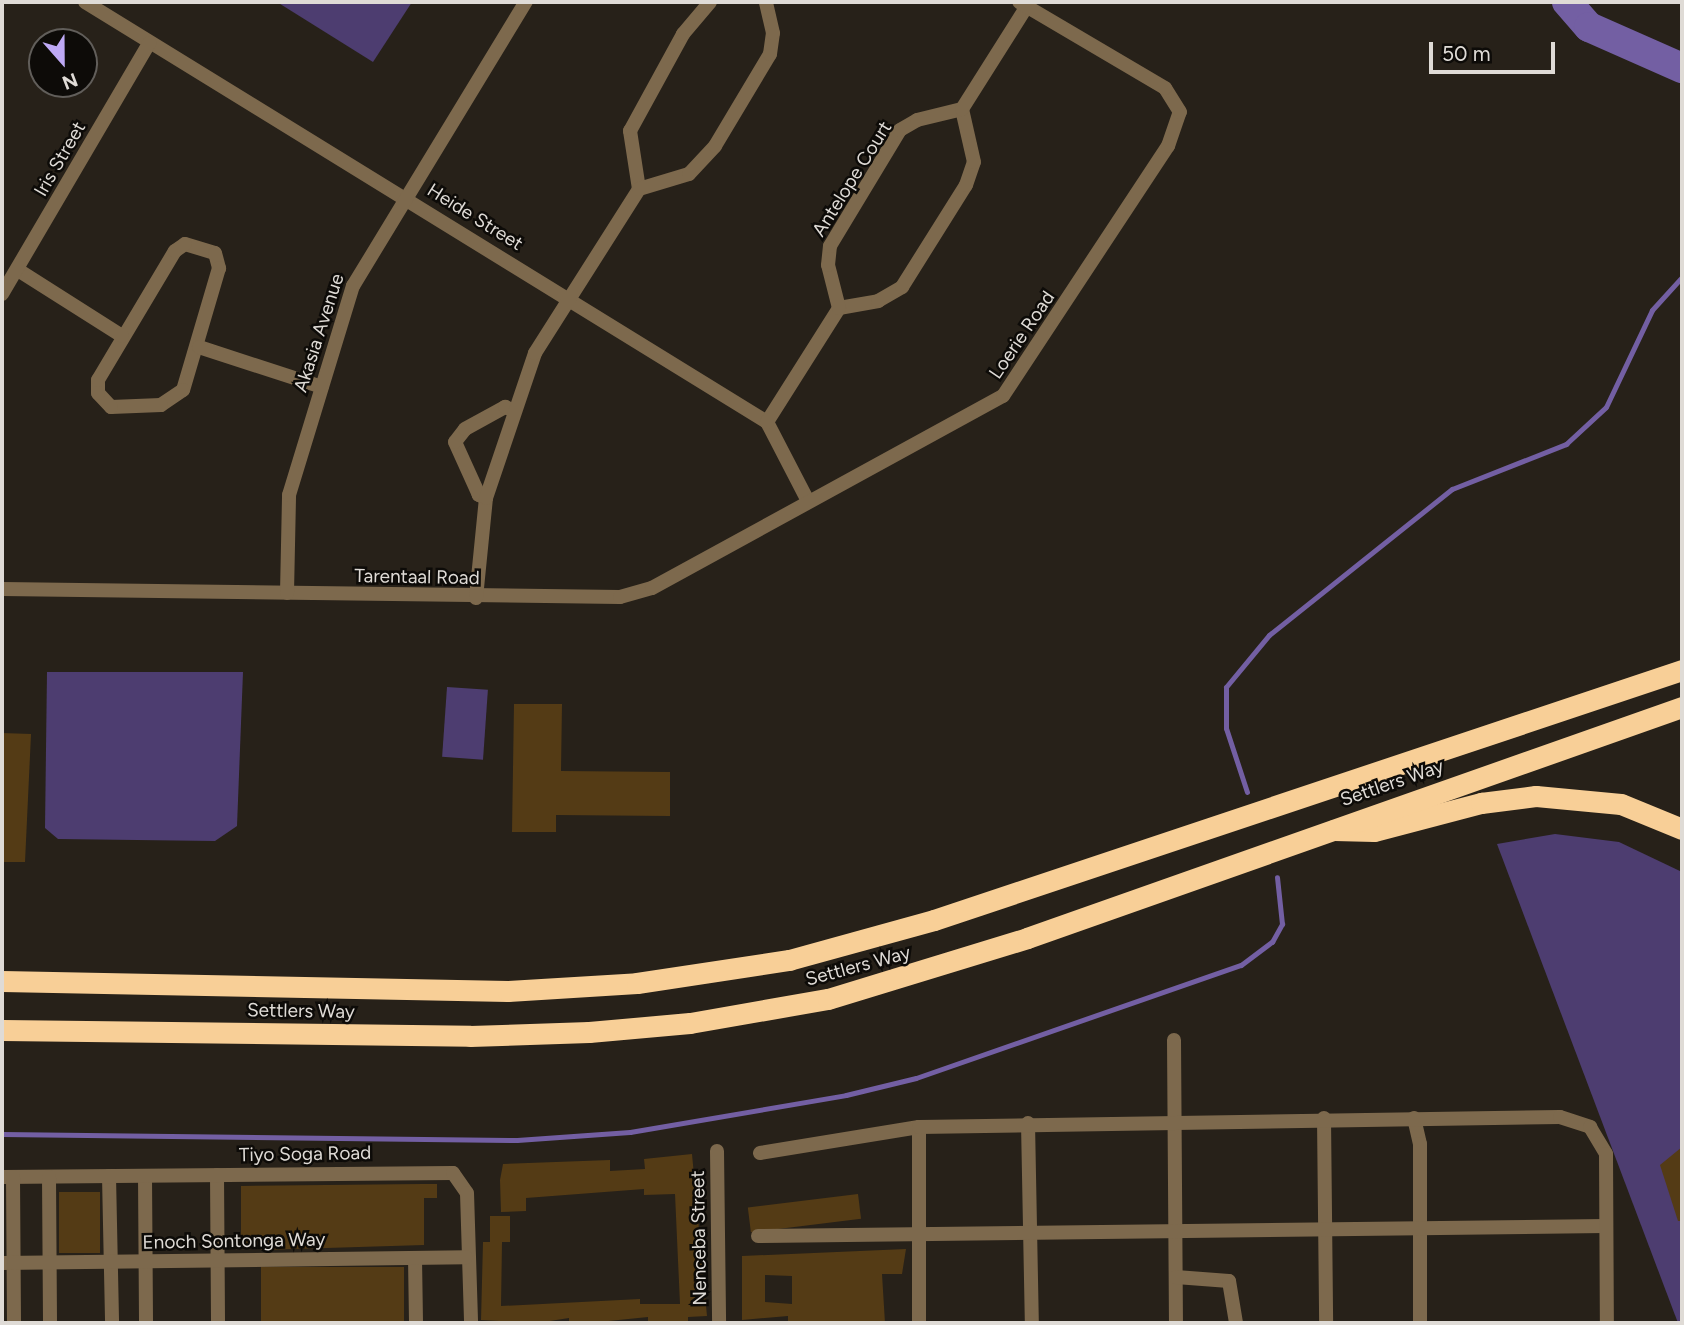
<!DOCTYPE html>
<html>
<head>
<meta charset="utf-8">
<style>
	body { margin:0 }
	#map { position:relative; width:1684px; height:1325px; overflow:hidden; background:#272119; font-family:Figtree,sans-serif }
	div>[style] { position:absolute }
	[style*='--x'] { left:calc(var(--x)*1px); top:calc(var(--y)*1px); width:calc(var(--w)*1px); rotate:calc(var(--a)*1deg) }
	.green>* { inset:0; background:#4d3d70; transform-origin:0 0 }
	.stream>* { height:5px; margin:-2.5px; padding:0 2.5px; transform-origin:2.5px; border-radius:2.5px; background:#735fa3 }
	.river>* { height:30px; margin:-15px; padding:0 15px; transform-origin:15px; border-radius:15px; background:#735fa3 }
	.building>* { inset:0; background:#543b15; transform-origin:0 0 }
	.street>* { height:14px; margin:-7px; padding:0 7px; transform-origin:7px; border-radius:7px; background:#7d694d }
	.highway>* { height:21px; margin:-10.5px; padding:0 10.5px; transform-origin:10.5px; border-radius:10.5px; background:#f8cf97 }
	span { translate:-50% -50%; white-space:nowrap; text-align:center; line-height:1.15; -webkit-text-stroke:5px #0d0b08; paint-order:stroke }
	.street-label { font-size:19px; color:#dfdbd6 }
	.frame { position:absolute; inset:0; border:4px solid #dfdbd6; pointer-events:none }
	.north { position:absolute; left:28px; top:28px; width:70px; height:70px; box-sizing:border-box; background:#0d0b08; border:2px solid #615e5a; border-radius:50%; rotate:159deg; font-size:19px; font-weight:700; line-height:28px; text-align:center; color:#dfdbd6 }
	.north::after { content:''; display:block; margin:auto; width:24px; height:32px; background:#bea9f5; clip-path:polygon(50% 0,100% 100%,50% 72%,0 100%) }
	.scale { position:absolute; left:1429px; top:42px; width:126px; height:32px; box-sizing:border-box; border:4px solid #dfdbd6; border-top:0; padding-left:9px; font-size:21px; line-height:24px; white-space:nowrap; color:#dfdbd6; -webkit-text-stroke:5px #0d0b08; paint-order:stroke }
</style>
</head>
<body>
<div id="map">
	<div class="green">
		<div style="clip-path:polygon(277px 2px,412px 2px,373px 62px)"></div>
		<div style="clip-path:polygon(47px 672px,243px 672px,237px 826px,215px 841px,58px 839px,45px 828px)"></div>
		<div style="left:447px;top:687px;width:41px;height:70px;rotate:4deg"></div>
		<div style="clip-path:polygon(1555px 834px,1619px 842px,1682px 872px,1682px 1323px,1678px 1323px,1497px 844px)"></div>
	</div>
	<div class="stream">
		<div style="--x:1247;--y:792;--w:67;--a:-108.2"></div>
		<div style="--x:1226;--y:728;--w:41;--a:-90"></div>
		<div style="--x:1226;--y:687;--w:67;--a:-50.4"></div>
		<div style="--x:1269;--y:635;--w:234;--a:-38.6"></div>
		<div style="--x:1452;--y:489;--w:123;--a:-21.5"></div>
		<div style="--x:1566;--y:444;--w:54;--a:-42.8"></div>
		<div style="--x:1606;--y:407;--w:107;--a:-64.6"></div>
		<div style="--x:1652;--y:310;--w:45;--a:-47.7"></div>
		<div style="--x:2;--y:1134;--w:515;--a:0.67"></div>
		<div style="--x:517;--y:1140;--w:113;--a:-4"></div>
		<div style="--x:630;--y:1132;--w:219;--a:-9.7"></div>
		<div style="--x:846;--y:1095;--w:72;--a:-13.7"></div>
		<div style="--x:916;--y:1078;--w:344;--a:-19.2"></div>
		<div style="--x:1241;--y:965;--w:39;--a:-37"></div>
		<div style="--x:1272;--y:942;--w:21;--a:-61"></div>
		<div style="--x:1282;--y:924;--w:47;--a:-96.1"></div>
	</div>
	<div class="river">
		<div style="--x:1567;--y:2;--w:33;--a:49"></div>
		<div style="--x:1589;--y:27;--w:102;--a:23.8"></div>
	</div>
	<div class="building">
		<div style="clip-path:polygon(514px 704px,562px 704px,561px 771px,670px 772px,670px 816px,556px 815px,556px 832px,512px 832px)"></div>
		<div style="clip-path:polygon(2px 733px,31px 734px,25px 862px,2px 862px)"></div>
		<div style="clip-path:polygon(1682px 1147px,1682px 1221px,1678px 1221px,1660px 1165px)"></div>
		<div style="clip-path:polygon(692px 1154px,707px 1316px,688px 1317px,688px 1322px,648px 1322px,648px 1317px,589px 1323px,569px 1323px,569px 1318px,537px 1323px,481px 1320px,483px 1242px,490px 1242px,490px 1216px,510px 1216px,510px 1242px,502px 1242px,501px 1306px,640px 1299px,640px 1304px,680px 1304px,675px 1194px,644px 1195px,644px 1189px,526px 1198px,526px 1211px,501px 1212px,500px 1180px,503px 1164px,610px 1160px,610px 1171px,645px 1169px,644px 1159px)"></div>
		<div style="clip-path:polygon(423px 1184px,437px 1184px,437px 1198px,424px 1198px,424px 1193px,424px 1245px,261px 1250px,261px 1245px,241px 1246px,241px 1186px)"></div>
		<div style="left:59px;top:1192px;width:41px;height:61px"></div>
		<div style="left:858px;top:1194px;width:25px;height:111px;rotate:83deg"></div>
		<div style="clip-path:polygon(evenodd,906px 1249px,902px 1274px,882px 1274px,885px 1323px,788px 1323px,788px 1316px,742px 1320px,742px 1256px,906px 1249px,765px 1275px,792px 1276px,792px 1304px,765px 1302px,765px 1275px)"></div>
		<div style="left:404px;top:1267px;width:56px;height:143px;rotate:90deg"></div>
	</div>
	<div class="street">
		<div style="--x:85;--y:2;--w:801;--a:31.63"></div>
		<div style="--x:767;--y:422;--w:89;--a:62.6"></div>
		<div style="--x:639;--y:189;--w:59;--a:-98.8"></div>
		<div style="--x:630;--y:131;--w:111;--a:-61.3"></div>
		<div style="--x:683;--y:34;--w:42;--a:-49.8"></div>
		<div style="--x:185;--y:244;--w:31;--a:17"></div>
		<div style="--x:215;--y:253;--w:16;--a:75"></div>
		<div style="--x:219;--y:268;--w:127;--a:106.4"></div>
		<div style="--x:183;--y:390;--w:27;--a:146"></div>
		<div style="--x:161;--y:405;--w:50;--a:177.7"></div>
		<div style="--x:111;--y:407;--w:19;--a:-133"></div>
		<div style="--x:98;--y:393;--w:13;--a:-90"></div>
		<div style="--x:98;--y:380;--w:150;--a:-59.2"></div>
		<div style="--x:175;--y:251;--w:12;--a:-35"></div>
		<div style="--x:18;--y:270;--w:123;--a:32.4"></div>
		<div style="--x:2;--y:294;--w:291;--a:-59.6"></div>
		<div style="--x:839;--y:308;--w:40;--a:-10"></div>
		<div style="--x:878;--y:301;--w:28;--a:-30"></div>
		<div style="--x:902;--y:287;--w:120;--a:-57.9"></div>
		<div style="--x:966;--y:185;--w:24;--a:-71"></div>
		<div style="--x:974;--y:162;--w:54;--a:-102.8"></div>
		<div style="--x:199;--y:347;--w:129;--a:18"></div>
		<div style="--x:767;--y:422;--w:135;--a:-57.7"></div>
		<div style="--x:839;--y:308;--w:44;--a:-104.3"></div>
		<div style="--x:828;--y:265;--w:19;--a:-84"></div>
		<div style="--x:830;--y:246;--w:135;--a:-58.9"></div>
		<div style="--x:900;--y:130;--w:20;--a:-30"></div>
		<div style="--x:917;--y:120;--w:46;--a:-13.7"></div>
		<div style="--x:962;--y:109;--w:122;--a:-57.7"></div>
		<div style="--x:486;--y:498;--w:8;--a:-157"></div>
		<div style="--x:479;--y:495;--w:58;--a:-114.4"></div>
		<div style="--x:455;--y:442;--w:16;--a:-52"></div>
		<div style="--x:465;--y:429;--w:46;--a:-28.8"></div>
		<div style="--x:505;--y:407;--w:9;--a:21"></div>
		<div style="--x:2;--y:589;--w:618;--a:0.74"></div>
		<div style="--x:620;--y:597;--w:33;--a:-16"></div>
		<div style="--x:652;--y:588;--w:400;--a:-28.7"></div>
		<div style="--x:1003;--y:396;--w:300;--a:-56.6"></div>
		<div style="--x:1168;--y:146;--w:36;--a:-71"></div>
		<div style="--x:1180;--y:112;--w:28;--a:-122"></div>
		<div style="--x:1165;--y:88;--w:169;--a:-149.5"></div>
		<div style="--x:287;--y:593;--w:98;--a:-88.8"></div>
		<div style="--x:289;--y:495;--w:219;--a:-73"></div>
		<div style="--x:353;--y:286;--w:333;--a:-58.7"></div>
		<div style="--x:476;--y:598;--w:100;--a:-84.3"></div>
		<div style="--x:486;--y:498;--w:153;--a:-71.3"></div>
		<div style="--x:535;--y:353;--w:194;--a:-57.6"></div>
		<div style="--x:639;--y:189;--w:52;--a:-16.7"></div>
		<div style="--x:689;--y:174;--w:38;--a:-47"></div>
		<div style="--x:715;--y:146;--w:107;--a:-59.1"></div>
		<div style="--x:770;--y:54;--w:21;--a:-82"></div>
		<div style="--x:773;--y:33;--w:32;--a:-103"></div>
		<div style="--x:1174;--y:1040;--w:283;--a:89.6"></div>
		<div style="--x:1324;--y:1118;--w:205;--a:89.4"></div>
		<div style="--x:1414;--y:1118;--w:27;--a:77"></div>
		<div style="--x:1420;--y:1144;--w:179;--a:90"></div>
		<div style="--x:1028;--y:1123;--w:200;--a:88.9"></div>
		<div style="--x:717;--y:1151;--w:172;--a:89.3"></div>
		<div style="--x:760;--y:1153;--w:161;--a:-9.3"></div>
		<div style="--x:217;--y:1175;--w:148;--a:89.6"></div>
		<div style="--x:109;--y:1176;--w:147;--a:88.8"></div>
		<div style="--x:145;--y:1176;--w:147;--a:89.6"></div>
		<div style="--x:2;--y:1177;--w:451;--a:-0.5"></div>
		<div style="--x:453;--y:1173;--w:24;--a:55"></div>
		<div style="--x:467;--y:1193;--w:130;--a:88.2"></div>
		<div style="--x:13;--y:1177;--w:146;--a:89.6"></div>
		<div style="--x:49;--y:1177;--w:146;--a:89.6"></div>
		<div style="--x:758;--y:1236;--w:847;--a:-0.68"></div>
		<div style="--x:415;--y:1258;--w:65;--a:89.1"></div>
		<div style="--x:2;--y:1263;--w:464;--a:-0.7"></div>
		<div style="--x:1176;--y:1277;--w:53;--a:4.3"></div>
		<div style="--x:1229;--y:1281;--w:43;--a:80.5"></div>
		<div style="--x:919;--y:1323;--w:196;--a:-90"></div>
		<div style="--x:919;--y:1127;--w:641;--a:-0.89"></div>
		<div style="--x:1560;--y:1117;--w:32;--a:18"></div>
		<div style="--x:1590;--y:1127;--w:31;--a:59"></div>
		<div style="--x:1606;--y:1154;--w:169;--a:89.7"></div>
	</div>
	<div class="highway">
		<div style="--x:1334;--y:830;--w:40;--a:1.4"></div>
		<div style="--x:1374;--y:831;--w:111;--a:-14.7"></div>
		<div style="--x:1481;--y:803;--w:55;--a:-7.3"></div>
		<div style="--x:1536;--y:796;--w:85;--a:5.4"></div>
		<div style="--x:1621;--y:804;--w:66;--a:22.3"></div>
		<div style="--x:2;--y:981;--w:506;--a:1.13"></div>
		<div style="--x:508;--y:991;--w:129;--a:-3.5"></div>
		<div style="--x:637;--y:983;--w:154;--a:-8.6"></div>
		<div style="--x:789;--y:960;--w:150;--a:-15.4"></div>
		<div style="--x:934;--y:920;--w:789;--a:-18.48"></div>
		<div style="--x:2;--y:1030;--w:468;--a:0.7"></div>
		<div style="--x:470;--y:1036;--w:119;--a:-1.9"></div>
		<div style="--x:589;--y:1032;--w:101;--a:-5.1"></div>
		<div style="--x:690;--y:1023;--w:140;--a:-9.9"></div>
		<div style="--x:828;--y:999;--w:208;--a:-17"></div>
		<div style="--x:1027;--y:938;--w:695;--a:-19.43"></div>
	</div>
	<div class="street-label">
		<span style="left:60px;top:159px;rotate:-60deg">Iris Street</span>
		<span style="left:852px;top:179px;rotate:-58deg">Antelope Court</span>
		<span style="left:475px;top:217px;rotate:32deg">Heide Street</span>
		<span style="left:319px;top:333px;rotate:-72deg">Akasia Avenue</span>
		<span style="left:1022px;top:335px;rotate:-56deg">Loerie Road</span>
		<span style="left:417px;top:577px;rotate:1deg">Tarentaal Road</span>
		<span style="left:1392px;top:783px;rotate:-19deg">Settlers Way</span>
		<span style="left:858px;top:966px;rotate:-15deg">Settlers Way</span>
		<span style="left:301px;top:1011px;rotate:1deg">Settlers Way</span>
		<span style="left:305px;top:1154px;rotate:-1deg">Tiyo Soga Road</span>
		<span style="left:699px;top:1238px;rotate:-91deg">Nenceba Street</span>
		<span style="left:234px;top:1241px;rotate:-1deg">Enoch Sontonga Way</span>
	</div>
	<div class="frame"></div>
	<div class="north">N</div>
	<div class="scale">50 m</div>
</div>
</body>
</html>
